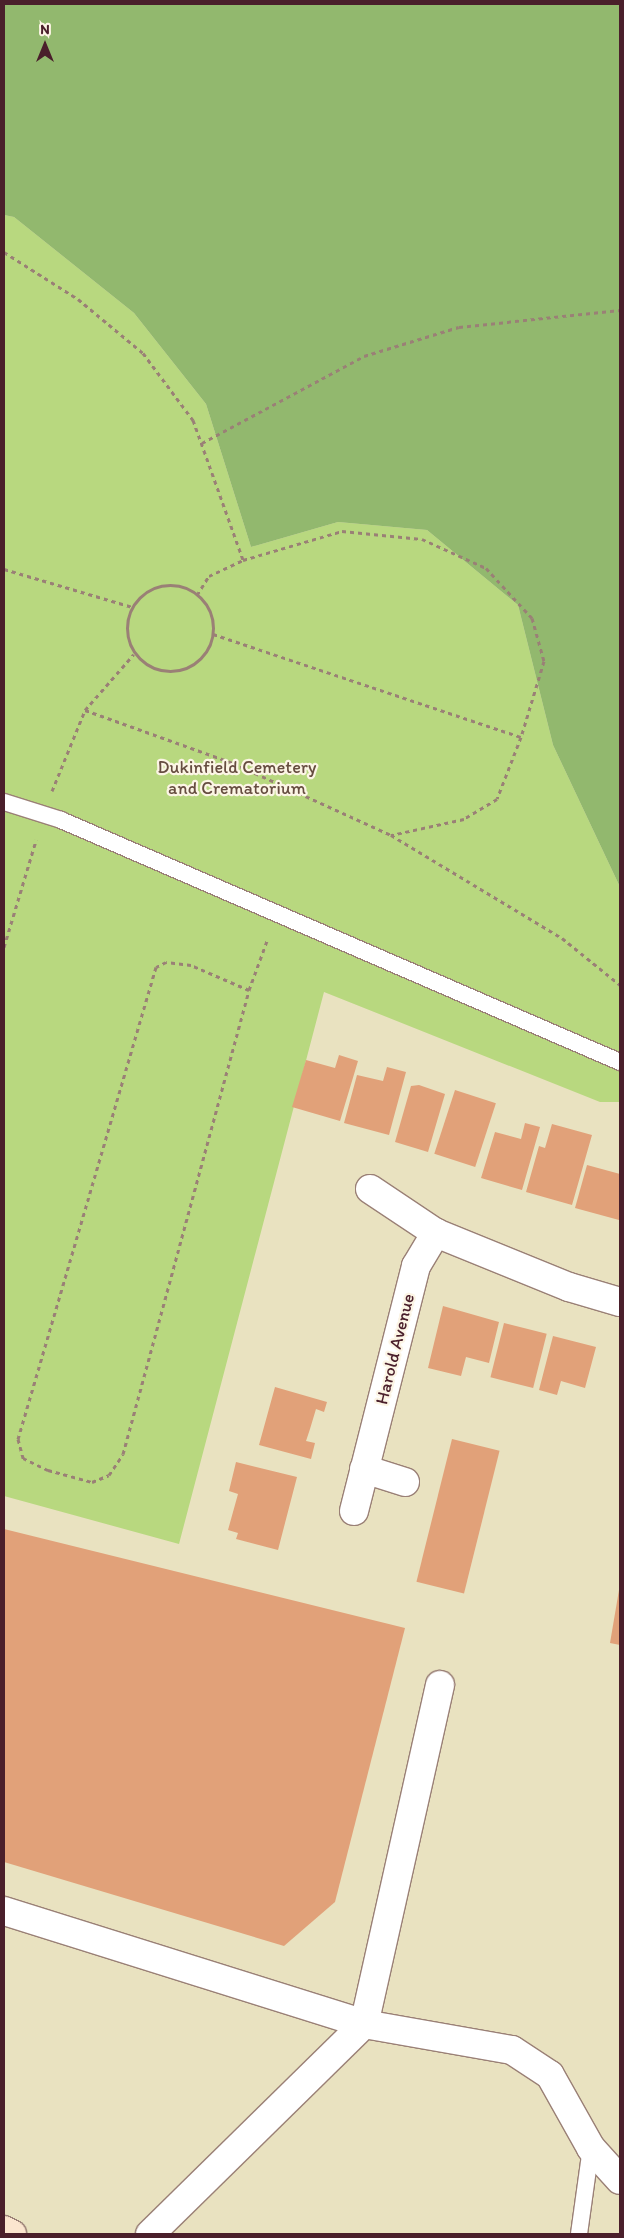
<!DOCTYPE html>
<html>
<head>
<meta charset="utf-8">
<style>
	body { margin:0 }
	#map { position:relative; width:624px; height:2238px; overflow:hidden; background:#e9e2c0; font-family:Itim,sans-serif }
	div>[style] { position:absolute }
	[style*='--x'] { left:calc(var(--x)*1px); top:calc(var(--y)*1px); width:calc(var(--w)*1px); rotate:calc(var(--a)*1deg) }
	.green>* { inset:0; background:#b8d87f }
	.forest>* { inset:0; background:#92b86e }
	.building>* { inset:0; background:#e1a179; transform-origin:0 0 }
	.path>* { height:3px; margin-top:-1.5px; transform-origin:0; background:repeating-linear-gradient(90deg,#9a8076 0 4px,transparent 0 8px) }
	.path>.ring { margin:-1.5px; padding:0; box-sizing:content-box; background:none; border:3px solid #9a8076; border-radius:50% }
	.roads { filter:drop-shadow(1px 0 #9a8076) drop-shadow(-1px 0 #9a8076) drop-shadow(0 1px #9a8076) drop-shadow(0 -1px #9a8076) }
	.service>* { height:16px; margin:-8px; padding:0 8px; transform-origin:8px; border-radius:8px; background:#fff }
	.minor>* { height:28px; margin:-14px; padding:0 14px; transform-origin:14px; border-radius:14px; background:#fff }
	.secondary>* { height:28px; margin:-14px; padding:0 14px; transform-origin:14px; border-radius:14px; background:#fbe5cf }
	span { translate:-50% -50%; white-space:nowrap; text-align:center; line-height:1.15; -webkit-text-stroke:4.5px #fcf5e5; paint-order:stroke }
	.park-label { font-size:18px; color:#664d40 }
	.street-label { font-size:18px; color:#4a1f2b }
	.frame { position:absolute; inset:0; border:5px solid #4a1f2b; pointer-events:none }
	.north { position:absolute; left:20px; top:20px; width:50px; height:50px; -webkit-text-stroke:4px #fcf5e5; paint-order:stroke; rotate:0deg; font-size:14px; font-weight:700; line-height:20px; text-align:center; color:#4a1f2b }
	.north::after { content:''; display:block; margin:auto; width:18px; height:22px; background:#4a1f2b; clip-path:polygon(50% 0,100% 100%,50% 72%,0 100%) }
</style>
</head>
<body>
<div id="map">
	<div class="green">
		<div style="clip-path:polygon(4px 215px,14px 217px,134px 313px,206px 404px,251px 547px,338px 522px,427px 530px,518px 605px,553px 745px,620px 887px,620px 1102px,600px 1102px,324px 992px,179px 1544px,4px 1496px)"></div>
	</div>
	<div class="forest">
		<div style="clip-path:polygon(4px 4px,620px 4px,620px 887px,553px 745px,518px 605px,427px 530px,338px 522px,251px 547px,206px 404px,134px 313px,14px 217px,4px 215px)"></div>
	</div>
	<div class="building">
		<div style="clip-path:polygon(339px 1055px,358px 1061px,340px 1121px,292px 1107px,306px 1060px,335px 1068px)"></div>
		<div style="clip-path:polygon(387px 1067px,406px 1072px,389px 1135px,344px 1123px,357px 1075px,383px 1081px)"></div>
		<div style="clip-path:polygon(419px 1085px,445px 1094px,428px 1152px,395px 1142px,411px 1086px)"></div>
		<div style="left:455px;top:1090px;width:43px;height:67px;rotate:18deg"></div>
		<div style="clip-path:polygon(525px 1123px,540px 1127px,522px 1190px,481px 1178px,495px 1132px,521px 1139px)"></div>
		<div style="clip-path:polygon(552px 1124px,592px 1135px,572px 1205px,526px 1192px,539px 1146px,545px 1148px)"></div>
		<div style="clip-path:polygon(587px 1165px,620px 1174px,619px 1220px,575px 1208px)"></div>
		<div style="clip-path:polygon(443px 1306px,499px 1322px,489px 1363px,466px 1357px,461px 1376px,428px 1368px)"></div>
		<div style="left:504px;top:1323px;width:44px;height:56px;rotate:14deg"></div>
		<div style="clip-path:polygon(553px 1336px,596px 1347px,585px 1388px,561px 1381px,557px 1395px,539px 1390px)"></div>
		<div style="clip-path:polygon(275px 1387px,327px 1402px,324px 1412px,316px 1409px,310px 1429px,306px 1441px,315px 1443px,311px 1459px,259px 1445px)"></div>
		<div style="left:452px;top:1439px;width:49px;height:147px;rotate:14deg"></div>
		<div style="clip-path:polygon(236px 1462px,297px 1477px,278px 1550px,236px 1539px,238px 1533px,228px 1530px,238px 1494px,229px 1491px)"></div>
		<div style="clip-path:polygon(4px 1529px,405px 1628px,335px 1902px,284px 1946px,4px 1862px)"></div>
		<div style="clip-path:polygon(619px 1590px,620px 1590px,620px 1645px,610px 1643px)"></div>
	</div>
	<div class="path">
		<div style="--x:4;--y:252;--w:88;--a:32.4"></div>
		<div style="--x:78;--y:299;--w:85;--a:39.7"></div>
		<div style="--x:143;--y:353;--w:84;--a:53.3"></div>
		<div style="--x:193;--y:420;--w:149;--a:70.3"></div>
		<div style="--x:243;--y:560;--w:103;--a:-16.3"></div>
		<div style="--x:342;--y:531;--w:80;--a:5.7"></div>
		<div style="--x:422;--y:539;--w:70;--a:24.4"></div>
		<div style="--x:486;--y:568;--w:68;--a:47.4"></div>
		<div style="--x:532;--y:618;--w:45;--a:74.4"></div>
		<div style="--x:544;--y:661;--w:79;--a:106.8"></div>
		<div style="--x:202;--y:443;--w:184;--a:-28.2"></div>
		<div style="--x:364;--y:356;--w:99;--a:-17"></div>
		<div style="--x:459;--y:327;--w:162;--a:-6"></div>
		<div style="--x:4;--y:569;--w:134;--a:16.5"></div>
		<div class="ring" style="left:127px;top:585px;width:83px;height:83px"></div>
		<div style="--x:197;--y:595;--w:22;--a:-58"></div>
		<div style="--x:209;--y:576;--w:38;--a:-25"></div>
		<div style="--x:213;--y:634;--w:325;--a:18.5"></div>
		<div style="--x:521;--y:737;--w:66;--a:111.2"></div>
		<div style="--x:497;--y:799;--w:39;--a:149"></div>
		<div style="--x:464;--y:819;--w:75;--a:167.6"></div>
		<div style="--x:85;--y:710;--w:157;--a:19.7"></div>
		<div style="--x:233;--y:763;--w:174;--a:24.5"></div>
		<div style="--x:391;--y:835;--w:200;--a:31.1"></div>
		<div style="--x:562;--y:938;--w:75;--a:39"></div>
		<div style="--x:52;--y:791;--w:87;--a:-67.8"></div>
		<div style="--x:85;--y:710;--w:74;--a:-48.8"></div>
		<div style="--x:4;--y:947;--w:112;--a:-73.3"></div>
		<div style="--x:249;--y:990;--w:63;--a:-156.7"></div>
		<div style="--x:191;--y:965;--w:25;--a:-173"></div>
		<div style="--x:166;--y:962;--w:11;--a:153"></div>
		<div style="--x:156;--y:967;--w:492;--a:106.3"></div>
		<div style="--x:18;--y:1439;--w:20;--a:75"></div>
		<div style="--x:23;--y:1458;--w:28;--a:26"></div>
		<div style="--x:48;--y:1470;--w:46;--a:15.3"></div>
		<div style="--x:92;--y:1482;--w:18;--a:-22"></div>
		<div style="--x:109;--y:1475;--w:25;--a:-56"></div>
		<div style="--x:123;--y:1454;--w:481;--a:-74.8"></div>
		<div style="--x:249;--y:990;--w:55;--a:-69.9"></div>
	</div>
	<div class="roads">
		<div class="service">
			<div style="--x:4;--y:802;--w:60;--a:17.5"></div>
			<div style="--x:61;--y:820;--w:609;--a:23.41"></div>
			<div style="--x:579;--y:2234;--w:87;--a:-82.1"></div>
		</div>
		<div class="minor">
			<div style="--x:370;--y:1189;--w:79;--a:33.7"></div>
			<div style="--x:436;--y:1233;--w:144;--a:22.1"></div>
			<div style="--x:569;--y:1287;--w:53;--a:16.4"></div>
			<div style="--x:364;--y:1469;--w:43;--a:17.6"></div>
			<div style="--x:354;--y:1511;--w:253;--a:-75.8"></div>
			<div style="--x:416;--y:1266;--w:39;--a:-59"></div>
			<div style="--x:440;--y:1685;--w:347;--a:102.6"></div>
			<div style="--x:364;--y:2024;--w:150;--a:10"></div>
			<div style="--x:512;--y:2050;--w:45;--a:33.3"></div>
			<div style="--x:550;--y:2075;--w:84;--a:60.7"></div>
			<div style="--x:591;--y:2148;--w:43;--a:47.8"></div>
			<div style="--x:4;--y:1911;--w:377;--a:17.4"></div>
			<div style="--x:364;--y:2024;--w:300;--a:135.5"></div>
		</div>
		<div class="secondary">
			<div style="--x:4;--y:2230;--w:9;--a:27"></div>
		</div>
	</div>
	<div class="park-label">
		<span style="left:237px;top:778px">Dukinfield Cemetery<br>and Crematorium</span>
	</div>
	<div class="street-label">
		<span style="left:395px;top:1349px;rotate:-76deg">Harold Avenue</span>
	</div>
	<div class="frame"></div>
	<div class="north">N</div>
</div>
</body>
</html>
